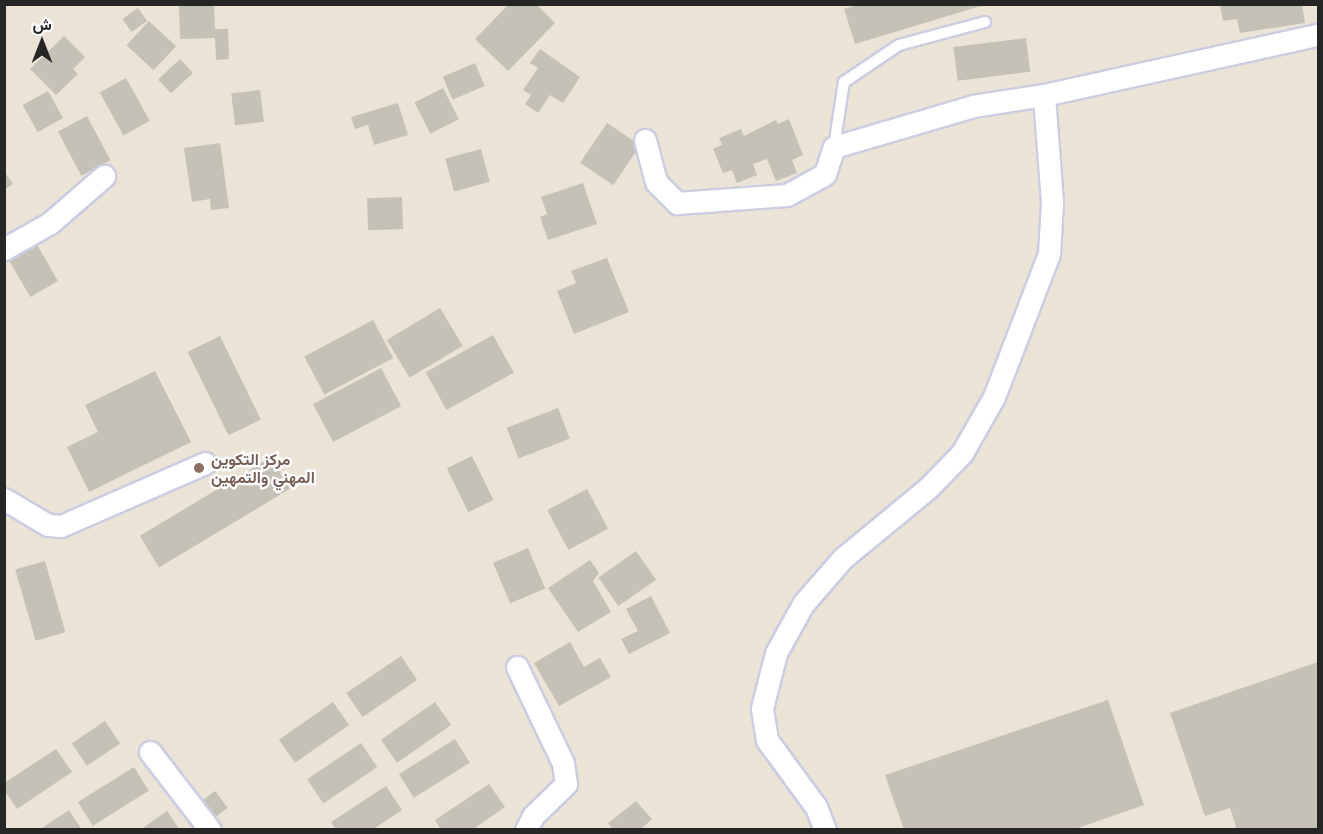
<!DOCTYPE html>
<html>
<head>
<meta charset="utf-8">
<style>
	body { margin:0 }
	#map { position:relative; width:1323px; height:834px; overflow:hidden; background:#ebe4d6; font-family:Quicksand,Vazirmatn,sans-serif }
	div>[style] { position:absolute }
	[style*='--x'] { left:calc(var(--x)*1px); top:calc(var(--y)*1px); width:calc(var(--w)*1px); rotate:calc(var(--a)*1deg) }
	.building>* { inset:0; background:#c5c1b6; transform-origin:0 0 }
	.roads { filter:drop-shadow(2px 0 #cccde1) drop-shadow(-2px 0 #cccde1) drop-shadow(0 2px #cccde1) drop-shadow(0 -2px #cccde1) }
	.lane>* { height:10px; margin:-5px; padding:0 5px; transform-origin:5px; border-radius:5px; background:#fff }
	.street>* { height:21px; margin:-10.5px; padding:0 10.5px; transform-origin:10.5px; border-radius:10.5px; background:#fff }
	.dots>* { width:16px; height:16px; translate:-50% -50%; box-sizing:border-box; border:3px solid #fff; border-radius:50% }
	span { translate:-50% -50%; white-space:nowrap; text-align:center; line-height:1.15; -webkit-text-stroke:4.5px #fff; paint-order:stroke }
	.education-label { font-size:16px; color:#785e54; font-weight:700 }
	.left { translate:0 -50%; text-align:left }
	.frame { position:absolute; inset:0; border:6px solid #262626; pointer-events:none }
	.north { position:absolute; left:12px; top:12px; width:60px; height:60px; -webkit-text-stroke:4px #fff; paint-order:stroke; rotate:0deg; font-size:16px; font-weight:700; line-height:24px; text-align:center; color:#262626 }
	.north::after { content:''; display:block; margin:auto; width:21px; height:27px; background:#262626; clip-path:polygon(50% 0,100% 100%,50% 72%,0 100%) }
</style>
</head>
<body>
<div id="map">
	<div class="building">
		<div style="clip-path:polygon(179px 4px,214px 4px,215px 29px,228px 29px,229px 59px,216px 60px,215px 38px,180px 39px)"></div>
		<div style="clip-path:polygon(509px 4px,536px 4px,555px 23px,508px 71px,475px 39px)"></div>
		<div style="clip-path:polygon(860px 4px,984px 4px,984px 5px,855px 44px,844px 9px)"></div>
		<div style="clip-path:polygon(1220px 4px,1302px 4px,1305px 23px,1240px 33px,1237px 19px,1223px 21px)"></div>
		<div style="left:138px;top:8px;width:16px;height:19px;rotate:55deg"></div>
		<div style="left:149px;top:21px;width:37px;height:33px;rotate:43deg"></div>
		<div style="clip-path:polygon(64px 36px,85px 57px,73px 69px,78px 74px,56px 95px,30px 69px)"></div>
		<div style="left:1026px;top:38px;width:34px;height:73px;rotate:83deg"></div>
		<div style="clip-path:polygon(540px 49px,580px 77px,563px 103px,550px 95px,538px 113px,525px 104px,531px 95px,523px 90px,538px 68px,530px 63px)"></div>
		<div style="left:180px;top:59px;width:19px;height:30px;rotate:47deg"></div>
		<div style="left:475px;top:63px;width:25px;height:35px;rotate:67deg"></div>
		<div style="left:126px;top:78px;width:49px;height:30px;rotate:61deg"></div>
		<div style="left:443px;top:88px;width:35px;height:32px;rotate:63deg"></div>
		<div style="left:260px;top:90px;width:32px;height:29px;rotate:83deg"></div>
		<div style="left:48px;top:91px;width:31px;height:29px;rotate:61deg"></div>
		<div style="clip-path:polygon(398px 103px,408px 135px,374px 145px,368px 125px,355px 129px,351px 117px)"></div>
		<div style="left:87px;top:116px;width:50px;height:33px;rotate:62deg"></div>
		<div style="clip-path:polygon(789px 119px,803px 155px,792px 160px,797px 173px,776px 181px,767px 159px,753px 164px,757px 175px,737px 183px,732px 170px,723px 173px,713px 149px,722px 145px,719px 138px,741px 129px,744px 136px,776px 120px,778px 124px)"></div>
		<div style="left:607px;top:123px;width:40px;height:48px;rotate:34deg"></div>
		<div style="clip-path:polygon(220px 143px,229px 208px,211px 210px,210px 199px,192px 202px,184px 148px)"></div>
		<div style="left:481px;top:149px;width:34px;height:37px;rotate:75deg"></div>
		<div style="clip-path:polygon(4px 171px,13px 184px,4px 190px)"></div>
		<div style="clip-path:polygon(583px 183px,597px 224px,548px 240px,540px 217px,547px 214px,541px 197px)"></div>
		<div style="left:402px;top:197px;width:32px;height:35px;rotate:88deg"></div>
		<div style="left:36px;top:243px;width:44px;height:32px;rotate:60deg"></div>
		<div style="clip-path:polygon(607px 258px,629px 312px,574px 334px,557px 291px,576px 283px,571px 271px)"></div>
		<div style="left:440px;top:308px;width:44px;height:62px;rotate:59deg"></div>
		<div style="left:373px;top:320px;width:43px;height:78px;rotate:62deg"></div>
		<div style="left:493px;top:335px;width:43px;height:77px;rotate:61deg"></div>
		<div style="left:220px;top:336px;width:93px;height:36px;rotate:64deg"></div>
		<div style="left:381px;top:368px;width:43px;height:77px;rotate:62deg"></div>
		<div style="clip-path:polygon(155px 371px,191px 442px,89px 492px,67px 447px,98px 432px,85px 405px)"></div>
		<div style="left:558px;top:408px;width:33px;height:55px;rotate:69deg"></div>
		<div style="left:472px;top:456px;width:49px;height:28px;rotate:64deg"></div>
		<div style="left:271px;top:457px;width:37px;height:153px;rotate:59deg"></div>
		<div style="left:587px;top:489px;width:45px;height:45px;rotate:62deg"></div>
		<div style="left:528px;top:548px;width:44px;height:38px;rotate:67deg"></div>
		<div style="left:636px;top:551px;width:35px;height:46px;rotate:55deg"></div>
		<div style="clip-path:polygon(590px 560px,599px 573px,593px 581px,611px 612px,578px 632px,548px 588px)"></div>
		<div style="left:45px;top:561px;width:74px;height:31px;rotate:74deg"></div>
		<div style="clip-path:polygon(651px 596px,670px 633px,629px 654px,621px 639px,638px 631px,626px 609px)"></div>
		<div style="clip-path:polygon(570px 642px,584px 667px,600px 658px,611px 677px,559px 706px,534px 663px)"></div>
		<div style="left:401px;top:656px;width:29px;height:66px;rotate:56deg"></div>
		<div style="clip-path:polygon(1318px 662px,1318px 830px,1237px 830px,1230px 808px,1205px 816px,1170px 713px)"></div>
		<div style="clip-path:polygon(1108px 700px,1144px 805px,1072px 830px,904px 830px,885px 775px)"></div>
		<div style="left:333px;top:702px;width:28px;height:66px;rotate:55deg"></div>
		<div style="left:435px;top:702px;width:28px;height:66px;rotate:55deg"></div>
		<div style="left:105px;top:721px;width:27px;height:40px;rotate:56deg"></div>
		<div style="left:455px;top:739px;width:28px;height:66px;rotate:58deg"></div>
		<div style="left:361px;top:743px;width:29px;height:65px;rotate:56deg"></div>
		<div style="clip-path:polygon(56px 749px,72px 772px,17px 809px,4px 790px,4px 783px)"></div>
		<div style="left:134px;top:767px;width:28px;height:66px;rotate:58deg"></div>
		<div style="clip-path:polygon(489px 784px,505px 807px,472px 830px,441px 830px,435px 820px)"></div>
		<div style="clip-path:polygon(386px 786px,402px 810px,372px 830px,336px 830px,331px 822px)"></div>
		<div style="left:215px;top:791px;width:21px;height:19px;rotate:53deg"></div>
		<div style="clip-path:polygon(636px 801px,652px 819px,640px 830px,613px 830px,608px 823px)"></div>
		<div style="clip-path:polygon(69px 810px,82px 830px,39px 830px)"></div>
		<div style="clip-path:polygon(167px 811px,180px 830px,140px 830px)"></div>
	</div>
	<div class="roads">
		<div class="lane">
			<div style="--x:834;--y:147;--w:66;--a:-81.3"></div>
			<div style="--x:844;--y:82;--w:66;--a:-33.9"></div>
			<div style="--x:899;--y:45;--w:89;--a:-15"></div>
		</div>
		<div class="street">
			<div style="--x:645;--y:140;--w:43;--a:75.3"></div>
			<div style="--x:656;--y:182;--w:30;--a:45"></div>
			<div style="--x:677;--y:203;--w:110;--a:-4.2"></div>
			<div style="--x:787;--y:195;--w:43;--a:-28.9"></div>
			<div style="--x:825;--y:174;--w:28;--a:-72"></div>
			<div style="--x:834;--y:147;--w:145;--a:-16.4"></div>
			<div style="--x:973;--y:106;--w:72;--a:-8.8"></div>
			<div style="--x:1044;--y:95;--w:280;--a:-12.4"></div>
			<div style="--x:4;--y:249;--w:53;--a:-29.5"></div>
			<div style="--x:50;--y:223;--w:72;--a:-41"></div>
			<div style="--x:4;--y:499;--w:51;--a:30.6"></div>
			<div style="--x:48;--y:525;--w:13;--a:4"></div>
			<div style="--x:61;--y:526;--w:157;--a:-23.6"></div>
			<div style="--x:517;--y:667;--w:106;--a:64.4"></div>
			<div style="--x:563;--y:763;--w:21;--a:82"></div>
			<div style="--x:566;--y:784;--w:46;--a:135.9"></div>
			<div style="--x:533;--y:816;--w:16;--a:117"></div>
			<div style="--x:150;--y:752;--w:98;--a:52.4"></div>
			<div style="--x:825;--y:830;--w:25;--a:-111"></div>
			<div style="--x:816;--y:807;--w:83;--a:-126.2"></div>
			<div style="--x:767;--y:740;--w:32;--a:-99"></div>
			<div style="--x:762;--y:708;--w:57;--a:-75.7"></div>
			<div style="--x:776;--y:653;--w:56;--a:-61.1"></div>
			<div style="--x:803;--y:604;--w:61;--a:-49"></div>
			<div style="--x:843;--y:558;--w:110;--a:-39.5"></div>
			<div style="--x:928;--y:488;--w:49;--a:-45.8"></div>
			<div style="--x:962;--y:453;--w:64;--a:-60.3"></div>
			<div style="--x:994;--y:397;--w:153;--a:-69"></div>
			<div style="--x:1049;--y:254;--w:52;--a:-86.7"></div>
			<div style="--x:1052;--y:202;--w:107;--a:-94.3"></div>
		</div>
	</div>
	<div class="dots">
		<div style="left:199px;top:468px;background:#8d6e63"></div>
	</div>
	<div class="education-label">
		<span class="left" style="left:211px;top:468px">مركز التكوين<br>المهني والتمهين</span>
	</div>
	<div class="frame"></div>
	<div class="north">ش</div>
</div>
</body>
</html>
